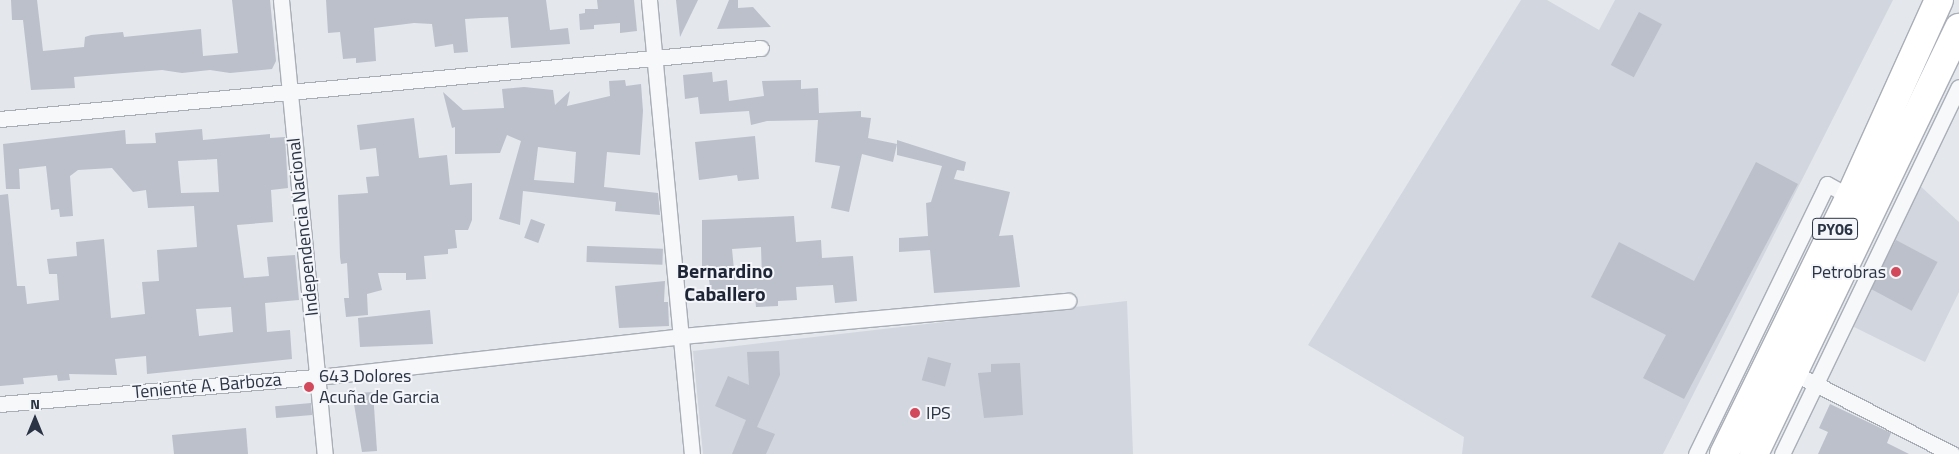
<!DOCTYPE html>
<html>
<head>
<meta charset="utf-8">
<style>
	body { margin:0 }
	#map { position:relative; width:1959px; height:454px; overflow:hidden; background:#e4e7ec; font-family:"Titillium Web",sans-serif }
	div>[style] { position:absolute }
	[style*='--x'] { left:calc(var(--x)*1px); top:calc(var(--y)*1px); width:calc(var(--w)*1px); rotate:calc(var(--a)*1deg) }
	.built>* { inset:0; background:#d2d6de }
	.building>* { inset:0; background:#bbc0ca; transform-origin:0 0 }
	.roads { filter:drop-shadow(1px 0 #a9aeb7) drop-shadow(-1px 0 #a9aeb7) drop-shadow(0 1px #a9aeb7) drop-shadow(0 -1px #a9aeb7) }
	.street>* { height:15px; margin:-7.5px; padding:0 7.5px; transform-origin:7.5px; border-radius:7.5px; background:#f7f8fa }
	.highway>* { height:28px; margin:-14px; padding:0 14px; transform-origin:14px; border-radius:14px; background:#fff }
	.dots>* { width:14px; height:14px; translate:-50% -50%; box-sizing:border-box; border:2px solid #f4f6f9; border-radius:50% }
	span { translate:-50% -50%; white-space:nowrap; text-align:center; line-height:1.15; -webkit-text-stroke:4px #f4f6f9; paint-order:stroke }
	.shield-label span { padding:1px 4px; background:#f4f6f9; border:1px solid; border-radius:4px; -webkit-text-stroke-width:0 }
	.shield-label { font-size:16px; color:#2b3445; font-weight:700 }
	.street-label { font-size:18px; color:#2b3445 }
	.poi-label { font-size:18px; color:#2b3445 }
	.right { translate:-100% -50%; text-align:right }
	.left { translate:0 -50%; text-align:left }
	.quarter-label { font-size:20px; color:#1d2536; font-weight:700 }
	.north { position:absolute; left:10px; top:394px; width:50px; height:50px; -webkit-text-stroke:4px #f4f6f9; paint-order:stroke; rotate:0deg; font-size:14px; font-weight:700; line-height:20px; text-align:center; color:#2b3445 }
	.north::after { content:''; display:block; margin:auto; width:18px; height:22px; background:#2b3445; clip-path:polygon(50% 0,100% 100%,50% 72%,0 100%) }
</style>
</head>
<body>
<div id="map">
	<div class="built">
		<div style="clip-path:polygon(1521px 0,1547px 0,1599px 30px,1615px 0,1893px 0,1663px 454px,1462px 454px,1464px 437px,1308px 345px)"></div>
		<div style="clip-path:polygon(1916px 182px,1959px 222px,1959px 292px,1925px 362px,1848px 324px)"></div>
		<div style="clip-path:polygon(1127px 301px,1133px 454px,703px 454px,693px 351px)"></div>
	</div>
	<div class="building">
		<div style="clip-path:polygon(11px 0,37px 0,43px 51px,84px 47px,85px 37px,91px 35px,123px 32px,124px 37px,201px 29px,203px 56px,238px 53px,232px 0,270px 0,276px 61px,272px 69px,230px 73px,210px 70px,182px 73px,162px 70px,74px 77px,75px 88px,31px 90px,23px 20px,12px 20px)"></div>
		<div style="clip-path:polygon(326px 0,546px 0,550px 30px,568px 28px,570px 44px,511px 48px,508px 17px,481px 18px,465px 19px,468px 52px,454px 53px,453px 44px,435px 47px,432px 24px,414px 23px,374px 28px,376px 61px,356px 63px,356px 58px,343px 59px,340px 32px,328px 33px)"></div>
		<div style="clip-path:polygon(597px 0,634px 0,637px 31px,620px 33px,620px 23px,594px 25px,594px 29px,580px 30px,579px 14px,585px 13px,585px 9px,598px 9px)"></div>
		<div style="clip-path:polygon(676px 0,698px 0,680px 37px)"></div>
		<div style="clip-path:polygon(729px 0,738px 0,738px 8px,753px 7px,771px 27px,717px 29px)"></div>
		<div style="left:1639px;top:12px;width:26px;height:60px;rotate:28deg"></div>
		<div style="clip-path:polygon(712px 72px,713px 82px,727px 80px,729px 101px,764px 96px,762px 81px,801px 80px,801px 89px,818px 88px,819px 113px,861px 111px,861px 117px,871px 118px,868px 138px,897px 144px,893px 162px,862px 154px,849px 212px,831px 208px,840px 166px,815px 162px,818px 120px,767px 121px,751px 125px,749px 111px,700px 114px,698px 97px,685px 99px,683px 75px)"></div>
		<div style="clip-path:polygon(evenodd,625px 80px,626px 86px,641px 84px,643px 111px,640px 155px,607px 152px,604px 187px,658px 193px,660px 215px,615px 211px,616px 202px,523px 191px,520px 225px,499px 219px,521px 141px,507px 135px,500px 153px,455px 154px,455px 127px,452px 128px,443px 92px,463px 110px,504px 108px,502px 89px,524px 87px,553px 90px,555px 105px,570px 91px,567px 106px,610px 96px,609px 81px,625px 80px,538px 147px,576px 152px,574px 183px,534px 180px,538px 147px)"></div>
		<div style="clip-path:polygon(414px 118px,419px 158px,447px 155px,450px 185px,472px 183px,472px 220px,468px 230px,455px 230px,457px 248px,448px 249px,448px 254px,424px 256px,426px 279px,406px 280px,406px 273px,378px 273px,382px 290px,367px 294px,368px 315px,346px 317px,344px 298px,349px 298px,347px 263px,341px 264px,340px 257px,338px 195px,368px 193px,366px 177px,379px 176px,376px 148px,360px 150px,357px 125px)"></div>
		<div style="clip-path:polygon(evenodd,202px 129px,203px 140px,270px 134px,270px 138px,285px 137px,288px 188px,271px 190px,273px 222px,237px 225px,244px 278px,269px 276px,267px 257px,295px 255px,299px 300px,265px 303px,267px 332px,290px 330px,292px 359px,147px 374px,146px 356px,115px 359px,117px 375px,69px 374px,70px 380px,58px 381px,57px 375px,23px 378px,24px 384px,0 386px,0 195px,8px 194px,17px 286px,25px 286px,27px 304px,59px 300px,57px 274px,49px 274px,47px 259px,77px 256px,76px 242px,104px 239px,111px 318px,145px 314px,142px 282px,159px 281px,157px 250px,197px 247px,194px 206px,148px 208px,146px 190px,133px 192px,112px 168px,78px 170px,70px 176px,73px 216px,60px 217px,59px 209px,51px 210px,46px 166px,19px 169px,20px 189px,6px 189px,3px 144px,125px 130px,126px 144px,156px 143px,155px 133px,202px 129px,217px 159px,219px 192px,181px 193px,178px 161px,217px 159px,202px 129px,231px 307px,233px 332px,199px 336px,196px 309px,231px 307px)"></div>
		<div style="clip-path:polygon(755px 136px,759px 179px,738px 181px,737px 175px,699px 180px,695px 142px)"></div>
		<div style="clip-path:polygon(897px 140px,966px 162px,964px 171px,957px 170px,954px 179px,1010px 192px,999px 236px,1013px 235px,1020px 287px,934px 293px,930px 250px,899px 252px,899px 238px,928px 236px,926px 203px,931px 202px,942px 166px,897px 155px)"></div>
		<div style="clip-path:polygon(1756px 162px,1798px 184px,1684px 399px,1643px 378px,1666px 335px,1591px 297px,1619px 242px,1694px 281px)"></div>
		<div style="clip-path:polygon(evenodd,794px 216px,796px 242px,821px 240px,822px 258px,853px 256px,857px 301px,835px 303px,833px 285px,796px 287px,797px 300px,778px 301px,778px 306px,756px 307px,755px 297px,712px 300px,708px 273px,702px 273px,702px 220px,794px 216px,761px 247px,762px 278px,735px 280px,732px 249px,761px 247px)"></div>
		<div style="left:531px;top:219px;width:15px;height:20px;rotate:20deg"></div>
		<div style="left:1896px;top:240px;width:47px;height:55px;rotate:28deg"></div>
		<div style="left:587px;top:246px;width:76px;height:16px;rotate:2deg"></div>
		<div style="clip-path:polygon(665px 281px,664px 302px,668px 302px,669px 326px,619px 328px,615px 286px)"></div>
		<div style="clip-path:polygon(430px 310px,433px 344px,360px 347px,358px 318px)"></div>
		<div style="clip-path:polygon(779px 351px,780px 375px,757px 427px,775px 434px,766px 454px,732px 454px,746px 420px,715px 406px,728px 376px,749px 385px,747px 352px)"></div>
		<div style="left:928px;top:357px;width:24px;height:24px;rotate:15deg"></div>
		<div style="clip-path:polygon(1020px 363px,1023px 415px,984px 418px,978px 373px,991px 372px,991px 364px)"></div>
		<div style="clip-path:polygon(373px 392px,377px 451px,362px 452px,353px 398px,357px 393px)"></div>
		<div style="left:311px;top:403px;width:12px;height:36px;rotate:85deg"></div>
		<div style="clip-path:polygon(1830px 404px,1891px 433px,1887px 443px,1909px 454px,1818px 454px,1828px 432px,1819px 428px)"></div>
		<div style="clip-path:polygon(246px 428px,248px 454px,174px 454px,172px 435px)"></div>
	</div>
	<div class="roads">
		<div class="street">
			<div style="--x:281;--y:0;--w:456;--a:84.5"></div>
			<div style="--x:649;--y:0;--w:456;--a:84.6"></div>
			<div style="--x:0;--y:119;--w:764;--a:-5.33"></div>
			<div style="--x:1794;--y:373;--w:178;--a:27.1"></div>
			<div style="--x:0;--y:404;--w:319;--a:-4.9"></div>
			<div style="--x:318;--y:377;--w:365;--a:-6.4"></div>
			<div style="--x:681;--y:336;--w:389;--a:-5.2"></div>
			<div style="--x:1696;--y:454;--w:300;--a:-64.1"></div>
			<div style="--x:1827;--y:184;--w:26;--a:29"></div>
			<div style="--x:1782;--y:454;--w:407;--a:-64.3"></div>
		</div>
		<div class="highway">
			<div style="--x:1724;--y:454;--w:286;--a:-63.9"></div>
			<div style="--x:1850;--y:197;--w:216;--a:-65.7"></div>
			<div style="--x:1754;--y:454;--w:473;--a:-64.3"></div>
		</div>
	</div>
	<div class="dots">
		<div style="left:1896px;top:272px;background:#d1495b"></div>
		<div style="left:309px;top:387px;background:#d1495b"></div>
		<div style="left:915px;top:413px;background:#d1495b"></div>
	</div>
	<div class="shield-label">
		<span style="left:1835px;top:229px">PY06</span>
	</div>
	<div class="street-label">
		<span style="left:303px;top:227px;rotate:-96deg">Independencia Nacional</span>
		<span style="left:207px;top:386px;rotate:-5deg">Teniente A. Barboza</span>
	</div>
	<div class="poi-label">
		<span class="right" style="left:1886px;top:272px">Petrobras</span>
		<span class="left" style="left:319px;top:387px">643 Dolores<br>Acuña de Garcia</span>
		<span class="left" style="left:926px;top:413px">IPS</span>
	</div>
	<div class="quarter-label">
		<span style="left:725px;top:282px">Bernardino<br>Caballero</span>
	</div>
	<div class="north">N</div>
</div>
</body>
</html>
